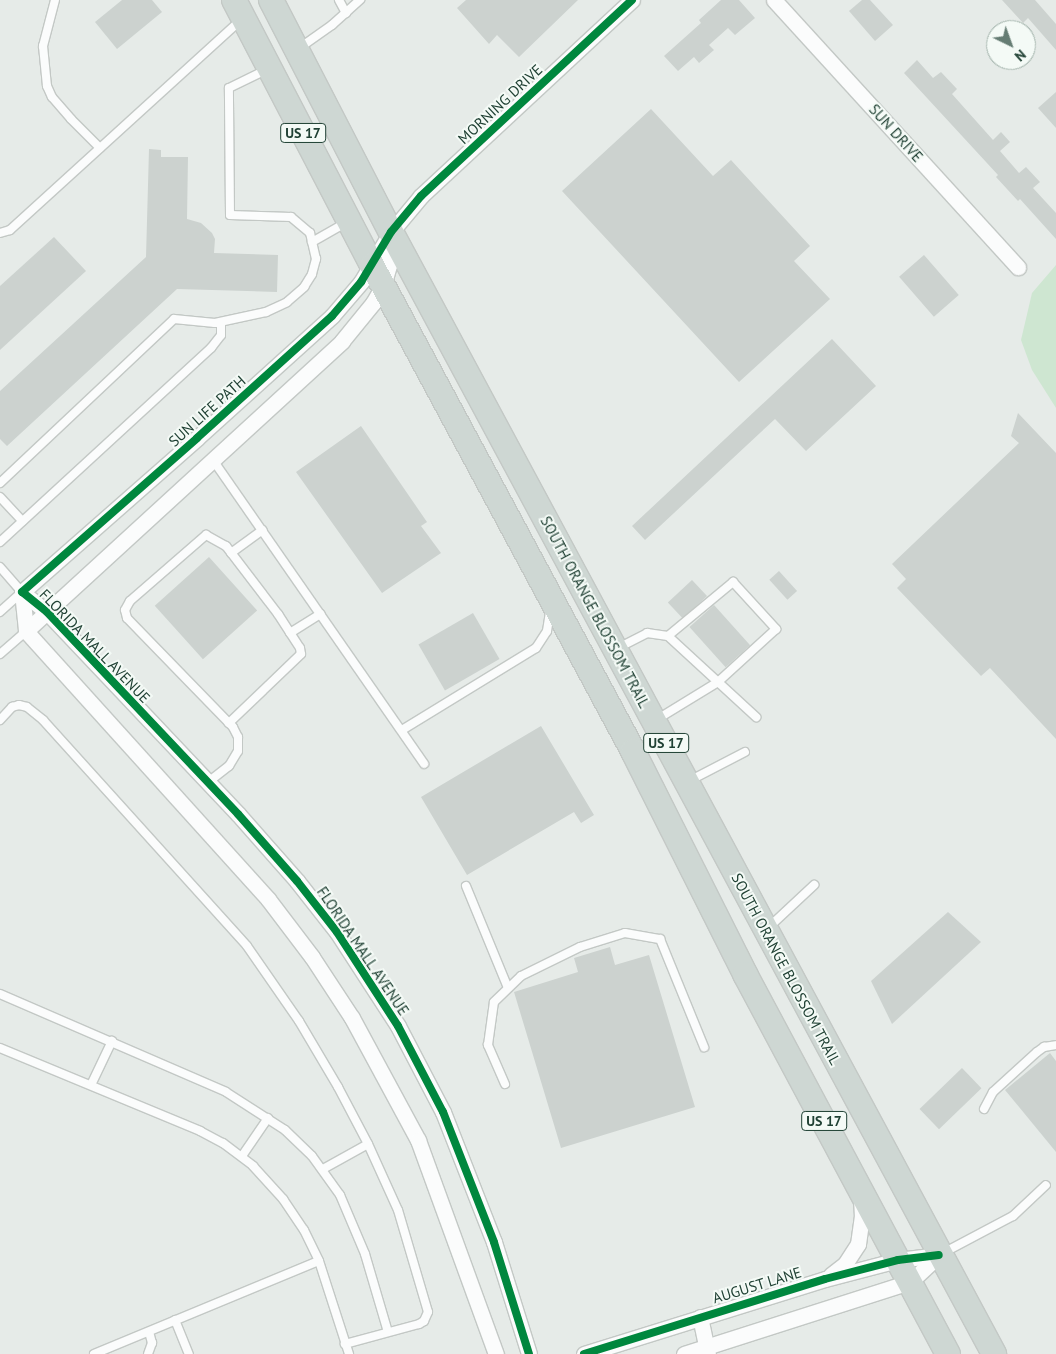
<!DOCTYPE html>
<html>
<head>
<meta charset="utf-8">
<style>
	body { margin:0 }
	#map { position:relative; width:1056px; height:1354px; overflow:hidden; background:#e6ebe8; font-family:"PT Sans",sans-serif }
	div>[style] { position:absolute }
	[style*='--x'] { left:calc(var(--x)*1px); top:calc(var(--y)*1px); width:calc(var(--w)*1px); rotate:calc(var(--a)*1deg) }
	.green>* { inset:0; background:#cee6d1 }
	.building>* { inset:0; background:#ccd2cf; transform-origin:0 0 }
	.roads { filter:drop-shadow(1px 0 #c3c8c5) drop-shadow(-1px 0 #c3c8c5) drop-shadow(0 1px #c3c8c5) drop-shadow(0 -1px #c3c8c5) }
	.service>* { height:8px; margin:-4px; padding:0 4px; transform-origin:4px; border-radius:4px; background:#fbfcfc }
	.minor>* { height:15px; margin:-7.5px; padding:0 7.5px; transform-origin:7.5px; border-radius:7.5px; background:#fbfcfc }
	.primary>* { height:24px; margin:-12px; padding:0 12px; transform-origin:12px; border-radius:12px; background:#ced7d3 }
	.cycleway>* { height:8px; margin:-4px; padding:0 4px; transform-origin:4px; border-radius:4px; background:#00873e }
	span { translate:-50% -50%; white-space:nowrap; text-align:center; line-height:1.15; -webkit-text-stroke:4px #f4faf6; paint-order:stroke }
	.shield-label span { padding:1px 4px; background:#f4faf6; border:1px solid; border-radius:4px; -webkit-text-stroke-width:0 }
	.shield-label { font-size:14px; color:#204134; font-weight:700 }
	.street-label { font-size:15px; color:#204134 }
	.north { position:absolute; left:986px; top:20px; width:50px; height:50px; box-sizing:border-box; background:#f4faf6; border:1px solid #9fb0a8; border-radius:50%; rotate:138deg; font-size:14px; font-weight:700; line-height:20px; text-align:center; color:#204134 }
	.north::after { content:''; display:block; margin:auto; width:18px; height:22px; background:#657c73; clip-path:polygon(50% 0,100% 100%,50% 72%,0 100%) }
</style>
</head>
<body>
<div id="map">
	<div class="green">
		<div style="clip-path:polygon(1056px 265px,1056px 408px,1032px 370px,1021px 340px,1032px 293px)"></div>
	</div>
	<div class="building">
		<div style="clip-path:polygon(122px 0,152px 0,162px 12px,117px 49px,95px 22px)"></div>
		<div style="clip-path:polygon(466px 0,578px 0,519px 57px,497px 35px,489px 44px,457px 8px)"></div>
		<div style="clip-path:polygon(721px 0,739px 0,755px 18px,735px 35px,728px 28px,709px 45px,714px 50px,699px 63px,694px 57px,678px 71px,664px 56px,701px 23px,699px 20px)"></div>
		<div style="clip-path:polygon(862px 0,870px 0,893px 25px,875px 41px,849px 11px)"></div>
		<div style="clip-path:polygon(1002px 0,1035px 0,1056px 24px,1056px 50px,1028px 18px,1023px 23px)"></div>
		<div style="clip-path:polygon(917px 60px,933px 78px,941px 72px,957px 89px,952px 94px,993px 140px,1001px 132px,1010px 142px,1000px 151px,1019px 173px,1026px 167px,1040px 182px,1033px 188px,1056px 213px,1056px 239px,1020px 199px,1018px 201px,996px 177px,998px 175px,904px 73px)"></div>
		<div style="clip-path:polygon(1056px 92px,1056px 128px,1038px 108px)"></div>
		<div style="clip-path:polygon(651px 109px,713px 176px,731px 160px,810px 246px,794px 261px,830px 299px,739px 382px,562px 191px)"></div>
		<div style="clip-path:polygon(149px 149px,161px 150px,161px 157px,188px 157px,187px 219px,201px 223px,212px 233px,215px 239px,214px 253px,278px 255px,277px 292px,177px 289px,7px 446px,0 439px,0 391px,146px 257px)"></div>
		<div style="clip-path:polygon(54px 237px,86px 271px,0 350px,0 286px)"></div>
		<div style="left:924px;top:255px;width:53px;height:33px;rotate:49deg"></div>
		<div style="clip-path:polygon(832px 339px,876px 386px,806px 451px,775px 419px,645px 540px,632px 526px)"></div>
		<div style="clip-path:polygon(1018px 413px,1056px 453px,1056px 739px,990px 668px,981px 676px,897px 588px,906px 579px,892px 564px,1019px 443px,1011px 436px)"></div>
		<div style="clip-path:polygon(361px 426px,427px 522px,421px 526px,441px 553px,382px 593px,296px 472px)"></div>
		<div style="left:209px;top:557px;width:72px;height:73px;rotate:48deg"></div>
		<div style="left:779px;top:571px;width:27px;height:13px;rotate:48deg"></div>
		<div style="left:692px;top:580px;width:22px;height:33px;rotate:47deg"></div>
		<div style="left:714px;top:605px;width:54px;height:33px;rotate:48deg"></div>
		<div style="left:473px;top:613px;width:53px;height:63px;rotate:60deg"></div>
		<div style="clip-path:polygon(541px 726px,594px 815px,581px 823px,574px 812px,467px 875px,421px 797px)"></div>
		<div style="clip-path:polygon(948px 912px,981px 942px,892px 1024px,871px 981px)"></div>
		<div style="clip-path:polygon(610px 947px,615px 965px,649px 955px,695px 1107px,561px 1148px,514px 992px,578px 972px,574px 958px)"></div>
		<div style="clip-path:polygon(1050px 1053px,1056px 1061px,1056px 1152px,1005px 1090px)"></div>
		<div style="left:962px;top:1068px;width:28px;height:59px;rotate:46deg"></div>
	</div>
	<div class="roads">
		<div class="service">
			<div style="--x:55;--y:0;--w:48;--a:104.6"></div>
			<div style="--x:43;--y:46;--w:40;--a:84.3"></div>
			<div style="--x:47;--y:86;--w:12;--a:66"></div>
			<div style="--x:52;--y:97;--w:29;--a:49"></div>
			<div style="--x:71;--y:119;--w:41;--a:45"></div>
			<div style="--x:339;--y:0;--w:15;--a:62"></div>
			<div style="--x:298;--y:49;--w:42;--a:-35.2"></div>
			<div style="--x:332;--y:25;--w:38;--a:-42"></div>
			<div style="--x:0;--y:233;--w:10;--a:-17"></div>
			<div style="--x:10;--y:230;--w:312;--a:-42.3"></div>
			<div style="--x:312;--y:242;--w:40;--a:-29.7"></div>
			<div style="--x:213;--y:460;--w:370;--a:55.2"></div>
			<div style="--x:0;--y:483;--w:239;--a:-43.3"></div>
			<div style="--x:174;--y:319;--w:41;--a:5.6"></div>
			<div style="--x:215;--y:323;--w:52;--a:-12.2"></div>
			<div style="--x:266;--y:312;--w:23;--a:-25"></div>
			<div style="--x:287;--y:302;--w:23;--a:-41"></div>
			<div style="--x:304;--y:287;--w:15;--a:-58"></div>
			<div style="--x:312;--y:274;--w:16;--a:-75"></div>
			<div style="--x:316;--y:259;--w:27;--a:-103"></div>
			<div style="--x:310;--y:233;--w:25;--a:-140"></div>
			<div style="--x:291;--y:217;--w:61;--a:-178.1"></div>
			<div style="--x:230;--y:215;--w:127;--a:-90.5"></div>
			<div style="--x:229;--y:88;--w:43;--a:-26"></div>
			<div style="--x:0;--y:497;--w:33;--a:47"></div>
			<div style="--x:0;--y:542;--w:287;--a:-42.6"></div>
			<div style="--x:211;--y:348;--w:16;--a:-52"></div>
			<div style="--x:221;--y:335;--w:13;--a:-90"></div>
			<div style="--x:231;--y:553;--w:39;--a:-36"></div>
			<div style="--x:0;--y:567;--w:33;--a:49"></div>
			<div style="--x:22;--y:592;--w:30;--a:138"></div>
			<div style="--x:290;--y:633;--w:36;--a:-32"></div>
			<div style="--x:668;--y:636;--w:120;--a:42.6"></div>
			<div style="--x:618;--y:648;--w:33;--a:-27"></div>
			<div style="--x:647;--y:633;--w:21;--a:8"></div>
			<div style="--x:668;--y:636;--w:85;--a:-39.7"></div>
			<div style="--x:733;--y:582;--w:64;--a:47.5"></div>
			<div style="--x:776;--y:629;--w:79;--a:137.6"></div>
			<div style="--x:718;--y:682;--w:73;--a:148.5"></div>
			<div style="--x:0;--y:654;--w:35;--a:-41"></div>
			<div style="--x:0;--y:720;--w:18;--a:-47"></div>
			<div style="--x:12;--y:707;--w:7;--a:-16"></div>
			<div style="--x:19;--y:705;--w:8;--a:14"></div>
			<div style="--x:27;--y:707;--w:21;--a:39"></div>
			<div style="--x:43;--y:720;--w:304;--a:47.9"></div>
			<div style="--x:247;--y:946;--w:91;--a:55.3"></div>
			<div style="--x:299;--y:1021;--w:77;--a:59.4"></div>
			<div style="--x:338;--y:1087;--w:64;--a:62.2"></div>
			<div style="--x:368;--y:1144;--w:72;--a:65.6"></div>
			<div style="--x:398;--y:1210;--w:106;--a:73.6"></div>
			<div style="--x:428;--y:1312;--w:10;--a:114"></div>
			<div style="--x:424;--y:1321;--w:6;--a:149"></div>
			<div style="--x:419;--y:1324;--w:77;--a:164.9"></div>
			<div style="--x:402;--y:730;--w:157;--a:-31.5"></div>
			<div style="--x:536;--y:648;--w:20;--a:-57"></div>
			<div style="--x:547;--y:631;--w:20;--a:-81"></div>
			<div style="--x:689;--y:781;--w:63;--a:-27.4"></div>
			<div style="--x:207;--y:783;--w:28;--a:-38"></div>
			<div style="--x:229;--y:766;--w:17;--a:-59"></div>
			<div style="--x:238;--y:751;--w:14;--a:-90"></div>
			<div style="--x:238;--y:737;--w:11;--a:-117"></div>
			<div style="--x:233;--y:727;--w:6;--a:-135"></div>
			<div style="--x:229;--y:723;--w:146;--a:-134.2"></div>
			<div style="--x:127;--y:618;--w:8;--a:-104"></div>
			<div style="--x:125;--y:610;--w:10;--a:-61"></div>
			<div style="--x:130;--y:601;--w:101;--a:-41"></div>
			<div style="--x:206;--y:535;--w:23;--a:29"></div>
			<div style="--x:226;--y:546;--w:86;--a:52.6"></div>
			<div style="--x:278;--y:614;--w:40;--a:57.1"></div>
			<div style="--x:300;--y:648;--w:6;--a:81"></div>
			<div style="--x:301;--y:654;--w:100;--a:136.2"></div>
			<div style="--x:466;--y:886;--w:110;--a:67.6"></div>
			<div style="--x:769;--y:927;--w:62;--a:-43"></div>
			<div style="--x:0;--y:994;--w:246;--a:23.4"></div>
			<div style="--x:226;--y:1092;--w:70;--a:32.8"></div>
			<div style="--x:285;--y:1130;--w:37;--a:44"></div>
			<div style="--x:312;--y:1156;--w:48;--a:54.3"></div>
			<div style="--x:340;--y:1195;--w:64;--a:67"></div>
			<div style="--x:365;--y:1254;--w:81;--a:73.6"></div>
			<div style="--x:0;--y:1048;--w:217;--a:22.5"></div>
			<div style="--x:200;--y:1131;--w:26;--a:28"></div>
			<div style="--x:223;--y:1143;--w:38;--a:37"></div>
			<div style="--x:253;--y:1166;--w:45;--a:47.7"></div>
			<div style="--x:283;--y:1199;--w:37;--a:56"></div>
			<div style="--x:304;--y:1230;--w:34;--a:64"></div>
			<div style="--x:319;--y:1261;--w:98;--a:72.1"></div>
			<div style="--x:505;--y:1084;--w:43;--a:-113.6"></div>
			<div style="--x:488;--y:1045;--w:43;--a:-82.1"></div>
			<div style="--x:494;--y:1002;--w:37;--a:-44"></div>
			<div style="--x:521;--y:976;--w:66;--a:-26.2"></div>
			<div style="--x:580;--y:947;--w:47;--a:-17.3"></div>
			<div style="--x:625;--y:933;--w:36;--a:10"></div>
			<div style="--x:660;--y:939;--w:117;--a:67.8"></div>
			<div style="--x:91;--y:1085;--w:49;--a:-64.5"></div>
			<div style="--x:984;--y:1109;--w:19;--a:-62"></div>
			<div style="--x:993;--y:1092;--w:59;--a:-42.3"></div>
			<div style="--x:1037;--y:1052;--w:9;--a:-36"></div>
			<div style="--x:1044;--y:1047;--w:12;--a:-9"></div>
			<div style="--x:242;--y:1156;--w:46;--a:-55.6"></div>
			<div style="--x:323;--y:1169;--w:51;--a:-29.1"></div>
			<div style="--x:943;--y:1253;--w:79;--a:-27.9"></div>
			<div style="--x:1013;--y:1216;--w:45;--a:-43.2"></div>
			<div style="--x:175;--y:1320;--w:37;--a:68"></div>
			<div style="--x:94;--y:1354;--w:243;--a:-22.5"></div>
			<div style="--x:148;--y:1354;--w:12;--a:-70"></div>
			<div style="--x:152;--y:1343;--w:11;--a:-105"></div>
		</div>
		<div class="minor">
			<div style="--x:774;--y:0;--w:362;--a:47.6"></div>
			<div style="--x:22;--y:592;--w:32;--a:39"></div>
			<div style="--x:47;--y:612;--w:278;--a:46.6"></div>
			<div style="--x:238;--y:814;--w:89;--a:48.6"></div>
			<div style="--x:297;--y:881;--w:65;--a:51.9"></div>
			<div style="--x:337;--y:932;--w:112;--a:57"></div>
			<div style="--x:398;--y:1026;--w:97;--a:62.4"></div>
			<div style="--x:443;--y:1112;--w:140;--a:68.6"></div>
			<div style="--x:494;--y:1242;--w:117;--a:72.6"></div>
			<div style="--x:22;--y:592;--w:39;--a:84"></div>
			<div style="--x:26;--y:631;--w:361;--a:47.9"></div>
			<div style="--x:268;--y:899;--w:73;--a:52.8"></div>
			<div style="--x:312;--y:957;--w:73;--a:56.7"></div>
			<div style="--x:352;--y:1018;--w:139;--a:61.6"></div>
			<div style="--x:418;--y:1140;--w:228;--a:70"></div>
			<div style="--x:22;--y:592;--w:233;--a:-41.3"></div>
			<div style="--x:197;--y:438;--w:182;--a:-42.1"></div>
			<div style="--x:332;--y:316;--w:45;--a:-49.5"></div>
			<div style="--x:361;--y:282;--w:58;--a:-59"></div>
			<div style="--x:391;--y:232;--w:47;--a:-50.2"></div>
			<div style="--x:421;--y:196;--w:288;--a:-42.9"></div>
			<div style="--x:26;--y:631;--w:429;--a:-42.5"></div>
			<div style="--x:342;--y:341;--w:49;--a:-50.8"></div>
			<div style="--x:373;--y:303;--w:20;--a:-60"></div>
			<div style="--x:383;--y:286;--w:22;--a:-74"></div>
			<div style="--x:389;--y:265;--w:29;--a:-86"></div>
			<div style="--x:831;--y:1275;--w:18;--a:-38"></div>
			<div style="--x:845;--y:1264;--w:24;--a:-57"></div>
			<div style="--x:858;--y:1244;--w:27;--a:-82"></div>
			<div style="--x:862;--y:1217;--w:18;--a:-93"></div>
			<div style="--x:700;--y:1317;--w:38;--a:78"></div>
			<div style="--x:584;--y:1354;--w:252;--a:-17.3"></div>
			<div style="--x:825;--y:1279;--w:75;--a:-14.6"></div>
			<div style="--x:898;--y:1260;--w:41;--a:-7"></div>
			<div style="--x:684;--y:1354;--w:237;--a:-17.7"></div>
			<div style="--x:910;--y:1282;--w:40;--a:-43"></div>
		</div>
		<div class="primary">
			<div style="--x:234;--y:0;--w:299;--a:62.5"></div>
			<div style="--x:372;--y:265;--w:552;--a:61.76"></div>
			<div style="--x:633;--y:751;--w:250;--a:63.3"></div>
			<div style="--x:745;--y:974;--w:431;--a:61.9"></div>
			<div style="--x:271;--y:0;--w:261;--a:62.7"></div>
			<div style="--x:391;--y:232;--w:1274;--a:61.74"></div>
		</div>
	</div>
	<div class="cycleway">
		<div style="--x:529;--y:1354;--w:117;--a:-107.4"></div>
		<div style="--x:494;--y:1242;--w:140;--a:-111.4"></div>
		<div style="--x:443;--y:1112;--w:97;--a:-117.6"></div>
		<div style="--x:398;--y:1026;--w:112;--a:-123"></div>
		<div style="--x:337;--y:932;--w:65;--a:-128.1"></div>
		<div style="--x:297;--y:881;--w:89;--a:-131.4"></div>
		<div style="--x:238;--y:814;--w:278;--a:-133.4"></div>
		<div style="--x:47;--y:612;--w:32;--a:-141"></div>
		<div style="--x:22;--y:592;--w:233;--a:-41.3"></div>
		<div style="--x:197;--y:438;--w:182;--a:-42.1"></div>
		<div style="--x:332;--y:316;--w:45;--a:-49.5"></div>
		<div style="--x:361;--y:282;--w:58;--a:-59"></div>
		<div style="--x:391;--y:232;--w:47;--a:-50.2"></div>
		<div style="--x:421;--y:196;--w:288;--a:-42.9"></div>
		<div style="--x:584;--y:1354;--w:252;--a:-17.3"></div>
		<div style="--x:825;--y:1279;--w:75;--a:-14.6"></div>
		<div style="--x:898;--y:1260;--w:41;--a:-7"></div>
	</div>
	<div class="shield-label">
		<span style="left:303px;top:133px">US 17</span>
		<span style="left:666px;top:743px">US 17</span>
		<span style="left:824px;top:1121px">US 17</span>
	</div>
	<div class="street-label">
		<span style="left:500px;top:104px;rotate:-43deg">MORNING DRIVE</span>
		<span style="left:896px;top:133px;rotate:48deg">SUN DRIVE</span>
		<span style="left:207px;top:411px;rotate:-42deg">SUN LIFE PATH</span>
		<span style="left:595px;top:612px;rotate:62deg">SOUTH ORANGE BLOSSOM TRAIL</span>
		<span style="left:95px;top:646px;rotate:46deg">FLORIDA MALL AVENUE</span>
		<span style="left:363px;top:951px;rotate:56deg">FLORIDA MALL AVENUE</span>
		<span style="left:786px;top:969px;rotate:62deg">SOUTH ORANGE BLOSSOM TRAIL</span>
		<span style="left:757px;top:1285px;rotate:-17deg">AUGUST LANE</span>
	</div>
	<div class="north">N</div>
</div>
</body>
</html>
